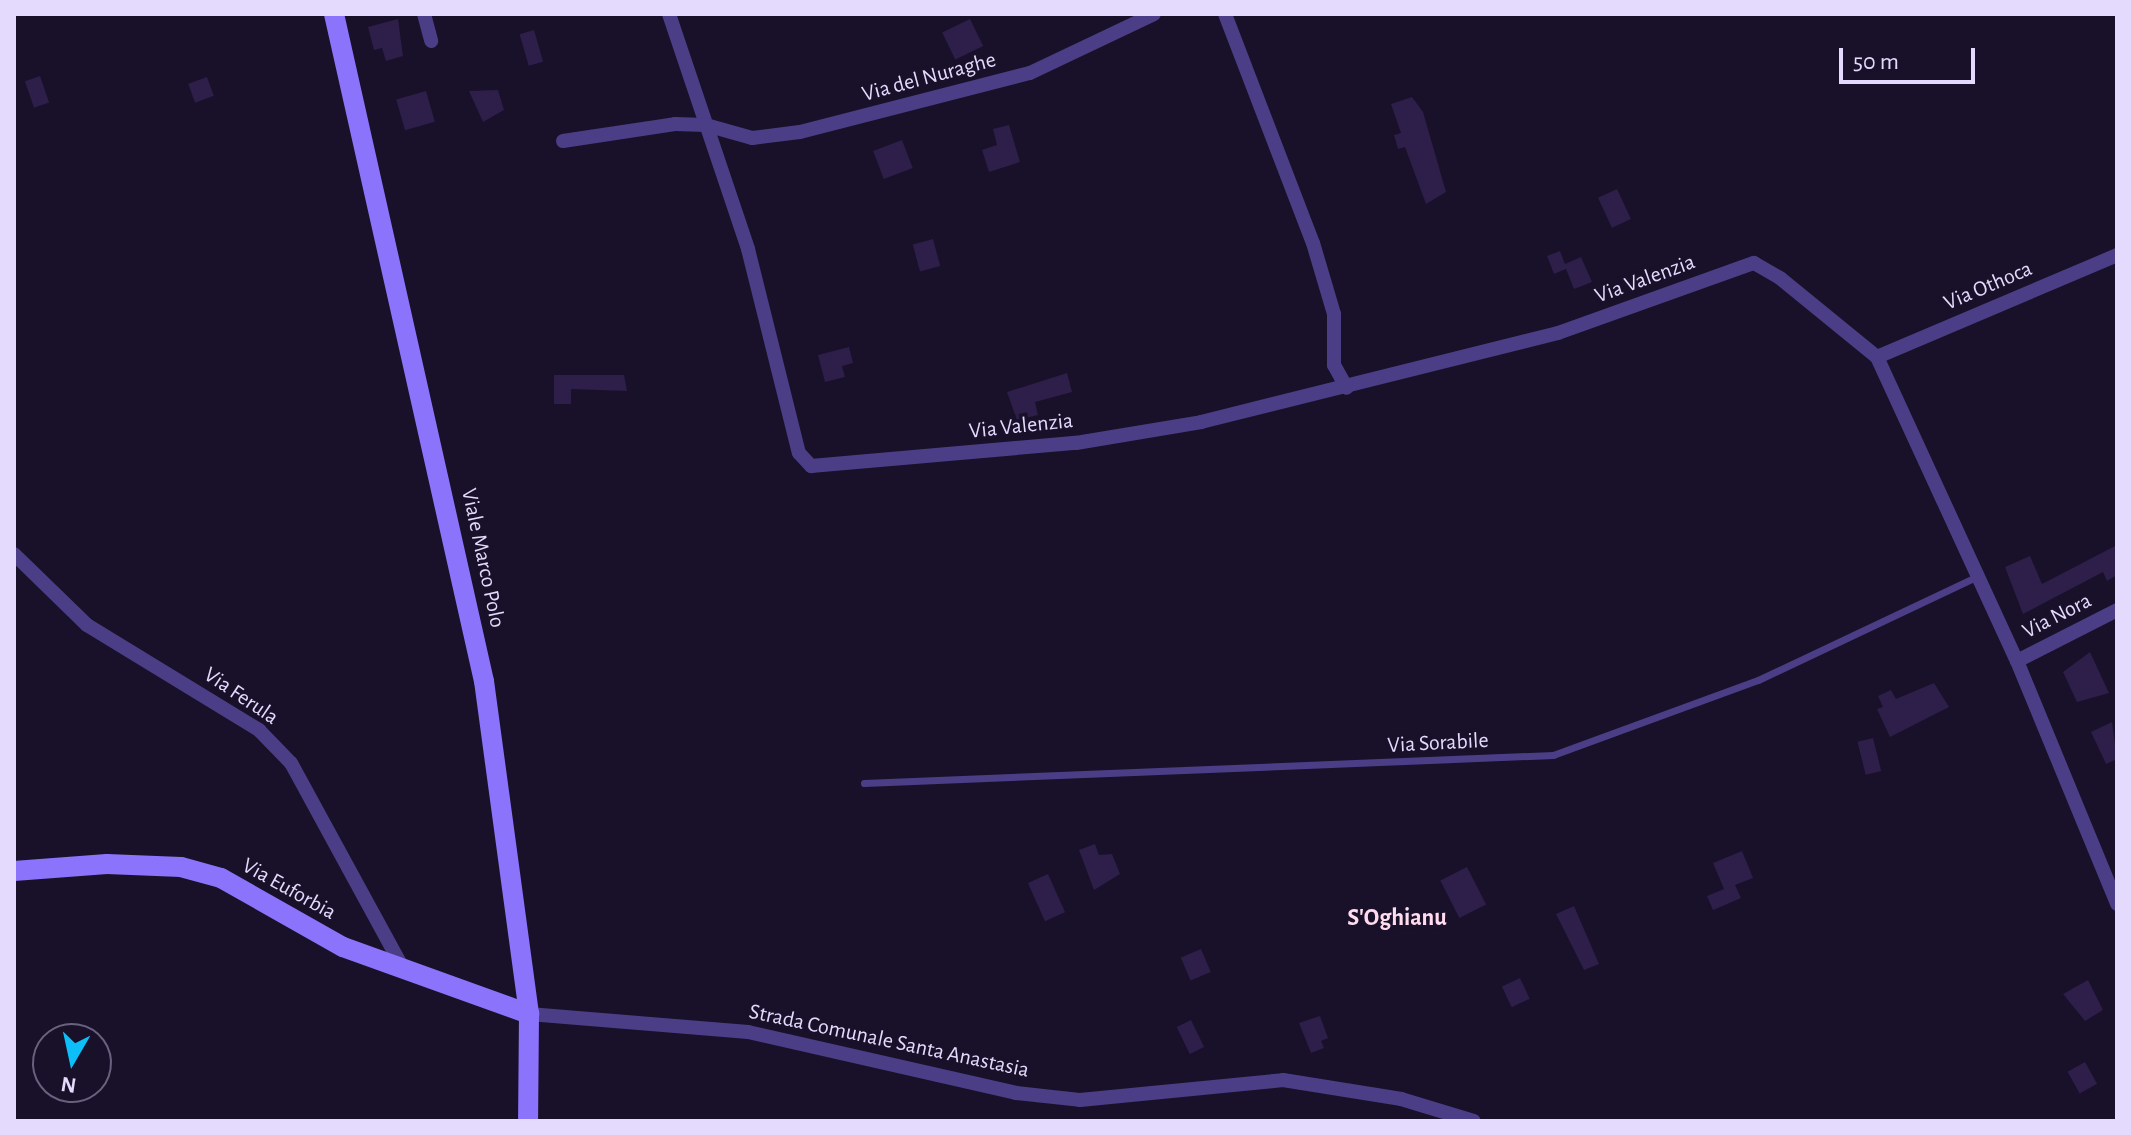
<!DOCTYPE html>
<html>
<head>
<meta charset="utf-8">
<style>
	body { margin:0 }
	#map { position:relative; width:2131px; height:1135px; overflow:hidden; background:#191129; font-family:"Alegreya Sans",sans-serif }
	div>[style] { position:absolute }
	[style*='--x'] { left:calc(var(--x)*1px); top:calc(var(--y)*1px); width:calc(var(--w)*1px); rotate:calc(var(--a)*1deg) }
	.building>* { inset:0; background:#2d1e4a; transform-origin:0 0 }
	.lane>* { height:7px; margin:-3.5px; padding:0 3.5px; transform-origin:3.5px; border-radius:3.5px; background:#4b3e87 }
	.street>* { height:14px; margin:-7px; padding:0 7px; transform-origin:7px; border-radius:7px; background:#4b3e87 }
	.secondary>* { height:20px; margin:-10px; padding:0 10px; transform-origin:10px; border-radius:10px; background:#8b74fb }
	span { translate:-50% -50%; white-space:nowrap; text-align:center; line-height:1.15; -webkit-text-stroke:7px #191129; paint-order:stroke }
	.street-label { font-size:22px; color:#e4dafe }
	.neighbourhood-label { font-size:24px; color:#fedced; font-weight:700 }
	.frame { position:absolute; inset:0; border:16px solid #e4dafe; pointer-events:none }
	.north { position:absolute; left:32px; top:1023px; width:80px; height:80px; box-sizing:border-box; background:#191129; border:2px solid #6a617e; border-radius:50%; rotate:189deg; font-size:22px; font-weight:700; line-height:32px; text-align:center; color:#e4dafe }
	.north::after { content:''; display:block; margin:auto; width:28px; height:36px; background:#0cbff9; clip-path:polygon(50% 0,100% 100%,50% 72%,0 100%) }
	.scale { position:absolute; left:1839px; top:48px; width:136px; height:36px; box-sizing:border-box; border:4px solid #e4dafe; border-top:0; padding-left:10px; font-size:24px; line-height:28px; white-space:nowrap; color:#e4dafe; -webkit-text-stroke:6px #191129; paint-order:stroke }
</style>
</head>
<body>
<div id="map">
	<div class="building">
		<div style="clip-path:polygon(398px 19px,403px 56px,386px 61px,382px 48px,374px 50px,368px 27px)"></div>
		<div style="left:970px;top:19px;width:30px;height:31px;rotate:64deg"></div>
		<div style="left:534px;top:30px;width:33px;height:15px;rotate:74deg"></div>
		<div style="left:40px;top:76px;width:28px;height:16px;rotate:71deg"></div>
		<div style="left:207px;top:77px;width:20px;height:20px;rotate:70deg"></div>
		<div style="clip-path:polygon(498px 90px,504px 110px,483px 122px,469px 91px)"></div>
		<div style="left:426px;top:91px;width:32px;height:31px;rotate:74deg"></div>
		<div style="clip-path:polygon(1412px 97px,1423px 112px,1446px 192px,1426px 204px,1405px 147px,1398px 149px,1394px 135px,1401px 133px,1391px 104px)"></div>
		<div style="clip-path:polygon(1009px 125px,1020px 162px,989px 172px,982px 150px,997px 145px,993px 129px)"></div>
		<div style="left:902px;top:140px;width:30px;height:31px;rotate:69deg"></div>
		<div style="left:1617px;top:189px;width:33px;height:21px;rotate:65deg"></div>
		<div style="left:933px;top:239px;width:28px;height:21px;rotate:75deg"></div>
		<div style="clip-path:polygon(1560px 251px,1565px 264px,1581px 257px,1592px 282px,1574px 289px,1566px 269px,1554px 274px,1547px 256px)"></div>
		<div style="clip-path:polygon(849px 347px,853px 363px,842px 366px,845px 377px,825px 382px,818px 355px)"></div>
		<div style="clip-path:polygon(1067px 373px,1072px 392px,1035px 402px,1038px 415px,1017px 420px,1007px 392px)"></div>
		<div style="clip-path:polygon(554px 375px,624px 375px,627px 391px,571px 389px,571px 404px,554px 404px)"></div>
		<div style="clip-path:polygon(2117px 545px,2117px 575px,2107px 581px,2103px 572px,2023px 614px,2005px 567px,2030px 556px,2042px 584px)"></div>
		<div style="clip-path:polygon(2090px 652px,2109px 693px,2077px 702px,2063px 672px)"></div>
		<div style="clip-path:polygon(1934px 683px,1949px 707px,1890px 737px,1877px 709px,1883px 707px,1878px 696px,1891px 690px,1896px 699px)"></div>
		<div style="clip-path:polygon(2112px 722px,2117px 759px,2106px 764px,2091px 732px)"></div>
		<div style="left:1873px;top:738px;width:34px;height:16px;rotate:76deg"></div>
		<div style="clip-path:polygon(1095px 844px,1099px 855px,1112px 854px,1120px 874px,1094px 890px,1079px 850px)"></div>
		<div style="clip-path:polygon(1742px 851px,1753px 878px,1735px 885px,1741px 898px,1713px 910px,1707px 896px,1724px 889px,1713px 863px)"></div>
		<div style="left:1467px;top:867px;width:42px;height:30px;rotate:63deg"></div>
		<div style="left:1048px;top:874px;width:42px;height:22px;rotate:66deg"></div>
		<div style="clip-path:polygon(1574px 906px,1599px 964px,1584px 970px,1556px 914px)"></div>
		<div style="left:1201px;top:949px;width:25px;height:22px;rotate:67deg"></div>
		<div style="left:1520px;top:978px;width:23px;height:20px;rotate:65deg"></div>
		<div style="clip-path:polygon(2088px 980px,2103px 1010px,2085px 1021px,2063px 994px)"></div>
		<div style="clip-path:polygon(1320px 1016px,1328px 1038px,1321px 1041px,1324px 1048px,1311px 1053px,1299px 1023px)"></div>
		<div style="left:1191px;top:1020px;width:30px;height:16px;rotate:64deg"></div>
		<div style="left:2085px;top:1062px;width:25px;height:20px;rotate:61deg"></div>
	</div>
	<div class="lane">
		<div style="--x:864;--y:783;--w:690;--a:-2.33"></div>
		<div style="--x:1553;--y:755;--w:218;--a:-20.1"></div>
		<div style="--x:1758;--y:680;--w:243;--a:-25.3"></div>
	</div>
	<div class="street">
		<div style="--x:424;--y:14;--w:28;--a:75"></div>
		<div style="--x:669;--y:14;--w:248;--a:71.4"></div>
		<div style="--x:748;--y:249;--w:210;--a:76"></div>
		<div style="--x:799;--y:453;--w:18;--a:47"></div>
		<div style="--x:811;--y:466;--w:266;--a:-5"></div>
		<div style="--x:1076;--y:443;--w:127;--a:-9.5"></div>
		<div style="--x:1201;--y:422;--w:368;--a:-14"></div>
		<div style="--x:1558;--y:333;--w:208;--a:-19.7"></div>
		<div style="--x:1754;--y:263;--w:30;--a:30"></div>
		<div style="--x:1780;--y:278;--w:125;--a:39.2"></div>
		<div style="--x:1877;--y:357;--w:335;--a:65.3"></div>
		<div style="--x:2017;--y:661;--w:263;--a:67.6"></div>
		<div style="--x:1225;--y:14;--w:245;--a:69"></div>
		<div style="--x:1313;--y:243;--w:74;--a:73.5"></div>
		<div style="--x:1334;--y:314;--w:51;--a:90"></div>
		<div style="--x:1334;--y:365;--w:26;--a:61"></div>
		<div style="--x:563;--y:141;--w:113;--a:-8.6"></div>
		<div style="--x:675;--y:124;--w:31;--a:2"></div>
		<div style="--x:706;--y:125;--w:48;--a:15.8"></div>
		<div style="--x:752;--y:138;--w:48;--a:-7.1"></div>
		<div style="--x:800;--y:132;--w:237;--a:-14.4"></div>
		<div style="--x:1030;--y:73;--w:137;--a:-25.4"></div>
		<div style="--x:1877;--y:357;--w:261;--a:-23"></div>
		<div style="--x:14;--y:554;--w:102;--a:44.2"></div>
		<div style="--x:87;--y:625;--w:202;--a:31.4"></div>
		<div style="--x:259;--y:730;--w:46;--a:45.9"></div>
		<div style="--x:291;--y:763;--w:238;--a:61.4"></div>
		<div style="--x:2017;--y:661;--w:112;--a:-27"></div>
		<div style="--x:529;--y:1014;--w:220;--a:4.7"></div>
		<div style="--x:748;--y:1032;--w:275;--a:12.8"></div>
		<div style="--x:1016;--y:1093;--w:64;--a:6.2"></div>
		<div style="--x:1080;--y:1100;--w:204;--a:-5.6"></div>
		<div style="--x:1283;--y:1080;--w:120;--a:9.1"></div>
		<div style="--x:1401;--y:1099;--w:76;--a:16.8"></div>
	</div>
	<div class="secondary">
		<div style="--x:334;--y:14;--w:684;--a:77.33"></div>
		<div style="--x:484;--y:681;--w:336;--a:82.3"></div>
		<div style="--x:529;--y:1014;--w:107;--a:90.5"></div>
		<div style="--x:14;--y:871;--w:93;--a:-4.3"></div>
		<div style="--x:107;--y:864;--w:74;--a:2.3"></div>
		<div style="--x:181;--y:867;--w:41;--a:15.4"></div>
		<div style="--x:221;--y:878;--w:140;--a:29.5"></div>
		<div style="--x:343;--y:947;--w:198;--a:19.8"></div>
	</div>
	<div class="street-label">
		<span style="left:929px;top:77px;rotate:-15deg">Via del Nuraghe</span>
		<span style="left:1645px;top:279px;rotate:-20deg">Via Valenzia</span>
		<span style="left:1988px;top:286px;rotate:-23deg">Via Othoca</span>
		<span style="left:1021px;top:426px;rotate:-6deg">Via Valenzia</span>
		<span style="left:483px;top:558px;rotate:78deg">Viale Marco Polo</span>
		<span style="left:2057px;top:616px;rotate:-27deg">Via Nora</span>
		<span style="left:241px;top:696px;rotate:34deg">Via Ferula</span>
		<span style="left:1438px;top:743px;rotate:-3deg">Via Sorabile</span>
		<span style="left:289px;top:889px;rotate:29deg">Via Euforbia</span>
		<span style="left:889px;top:1041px;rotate:12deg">Strada Comunale Santa Anastasia</span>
	</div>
	<div class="neighbourhood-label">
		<span style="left:1397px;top:919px">S'Oghianu</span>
	</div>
	<div class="frame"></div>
	<div class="north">N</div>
	<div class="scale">50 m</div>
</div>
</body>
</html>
